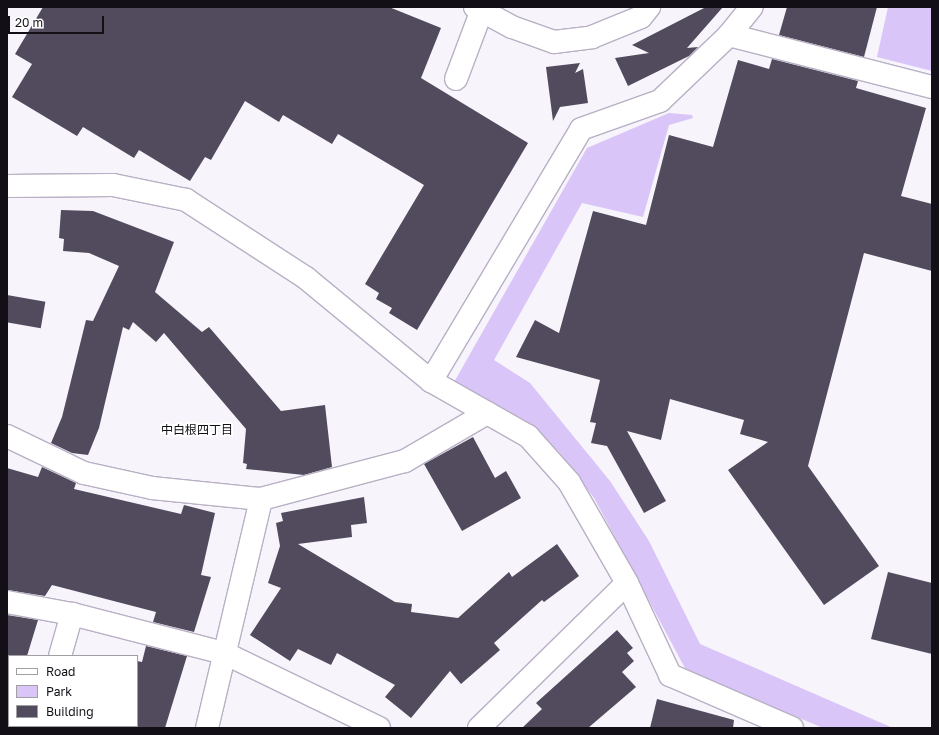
<!DOCTYPE html>
<html>
<head>
<meta charset="utf-8">
<style>
	body { margin:0 }
	#map { position:relative; width:939px; height:735px; overflow:hidden; background:#f7f4fc; font-family:"Golos Text","Noto Sans JP",sans-serif }
	div>[style] { position:absolute }
	[style*='--x'] { left:calc(var(--x)*1px); top:calc(var(--y)*1px); width:calc(var(--w)*1px); rotate:calc(var(--a)*1deg) }
	.green>* { inset:0; background:#dac5f8 }
	.building>* { inset:0; background:#524b5d; transform-origin:0 0 }
	.roads { filter:drop-shadow(1px 0 #b8b0c4) drop-shadow(-1px 0 #b8b0c4) drop-shadow(0 1px #b8b0c4) drop-shadow(0 -1px #b8b0c4) }
	.minor>* { height:22px; margin:-11px; padding:0 11px; transform-origin:11px; border-radius:11px; background:#fff }
	span { translate:-50% -50%; white-space:nowrap; text-align:center; line-height:1.15; -webkit-text-stroke:4px #fff; paint-order:stroke }
	.neighbourhood-label { font-size:12px; color:#120f16 }
	.frame { position:absolute; inset:0; border:8px solid #120f16; pointer-events:none }
	.legend { position:absolute; left:8px; top:655px; width:130px; height:72px; box-sizing:border-box; background:#fff; border:1px solid #a09fa2; margin:0; padding:5px 7px; list-style:none; font-size:12px; color:#120f16 }
	.legend li { display:flex; align-items:center; gap:8px; height:20px }
	.legend b { width:20px; border:1px solid #a09fa2 }
	.scale { position:absolute; left:8px; top:16px; width:96px; height:18px; box-sizing:border-box; border:2px solid #120f16; border-top:0; padding-left:5px; font-size:12px; line-height:14px; white-space:nowrap; color:#120f16; -webkit-text-stroke:3px #fff; paint-order:stroke }
</style>
</head>
<body>
<div id="map">
	<div class="green">
		<div style="clip-path:polygon(888px 7px,932px 7px,932px 71px,877px 57px)"></div>
		<div style="clip-path:polygon(669px 113px,692px 115px,693px 118px,669px 125px,643px 217px,582px 203px,494px 360px,530px 383px,610px 481px,649px 541px,700px 644px,893px 728px,823px 728px,686px 670px,594px 498px,560px 453px,521px 421px,453px 384px,587px 148px)"></div>
	</div>
	<div class="building">
		<div style="clip-path:polygon(43px 7px,389px 7px,441px 28px,421px 78px,528px 143px,417px 330px,389px 313px,392px 308px,376px 299px,379px 293px,365px 284px,424px 185px,338px 134px,332px 144px,283px 115px,279px 122px,245px 101px,211px 160px,205px 157px,190px 181px,139px 150px,134px 158px,83px 127px,77px 136px,12px 97px,32px 64px,15px 54px)"></div>
		<div style="clip-path:polygon(706px 7px,723px 7px,687px 48px,698px 47px,689px 56px,628px 86px,615px 58px,649px 53px,632px 45px)"></div>
		<div style="clip-path:polygon(787px 7px,877px 7px,864px 57px,779px 35px)"></div>
		<div style="clip-path:polygon(772px 59px,858px 81px,856px 88px,926px 108px,901px 196px,932px 204px,932px 271px,864px 253px,808px 466px,879px 566px,824px 605px,728px 470px,768px 442px,740px 434px,744px 420px,670px 399px,661px 440px,627px 431px,666px 501px,644px 513px,607px 446px,591px 443px,596px 423px,590px 422px,600px 380px,516px 357px,535px 320px,559px 333px,593px 211px,646px 225px,669px 135px,713px 147px,738px 60px,769px 69px)"></div>
		<div style="clip-path:polygon(580px 63px,575px 73px,583px 69px,588px 103px,560px 107px,553px 121px,546px 67px)"></div>
		<div style="clip-path:polygon(61px 210px,93px 211px,174px 242px,155px 292px,202px 332px,209px 327px,281px 411px,325px 405px,332px 467px,304px 475px,246px 469px,247px 464px,243px 463px,246px 429px,164px 333px,156px 342px,133px 322px,129px 330px,123px 327px,99px 428px,88px 455px,72px 453px,51px 443px,62px 417px,86px 320px,93px 321px,119px 266px,89px 253px,63px 251px,64px 239px,59px 238px)"></div>
		<div style="left:7px;top:295px;width:39px;height:27px;rotate:10deg"></div>
		<div style="clip-path:polygon(473px 437px,495px 478px,506px 471px,521px 498px,462px 531px,424px 464px)"></div>
		<div style="clip-path:polygon(42px 467px,76px 483px,74px 489px,181px 514px,184px 505px,215px 513px,201px 575px,211px 577px,194px 632px,153px 622px,156px 612px,52px 585px,45px 596px,7px 590px,7px 468px,38px 477px)"></div>
		<div style="clip-path:polygon(364px 497px,367px 523px,351px 525px,352px 537px,298px 544px,395px 602px,412px 604px,411px 612px,458px 618px,509px 572px,512px 577px,557px 544px,579px 576px,544px 602px,542px 600px,494px 643px,500px 650px,461px 684px,450px 671px,411px 718px,385px 697px,395px 685px,337px 653px,331px 665px,298px 649px,290px 661px,250px 635px,281px 588px,268px 583px,280px 546px,276px 523px,283px 521px,281px 513px)"></div>
		<div style="clip-path:polygon(888px 572px,932px 583px,932px 654px,871px 639px)"></div>
		<div style="clip-path:polygon(7px 615px,38px 620px,27px 656px,9px 656px,9px 700px)"></div>
		<div style="clip-path:polygon(617px 630px,633px 648px,627px 653px,634px 661px,622px 672px,636px 687px,588px 728px,522px 728px,542px 709px,536px 703px)"></div>
		<div style="clip-path:polygon(146px 646px,187px 656px,165px 728px,137px 728px,137px 661px,142px 662px)"></div>
		<div style="clip-path:polygon(657px 699px,734px 720px,733px 728px,650px 728px)"></div>
	</div>
	<div class="roads">
		<div class="minor">
			<div style="--x:475;--y:7;--w:42;--a:28.4"></div>
			<div style="--x:512;--y:27;--w:45;--a:19.7"></div>
			<div style="--x:554;--y:42;--w:38;--a:-7"></div>
			<div style="--x:592;--y:37;--w:53;--a:-22.2"></div>
			<div style="--x:641;--y:17;--w:13;--a:-51"></div>
			<div style="--x:729;--y:35;--w:210;--a:14.4"></div>
			<div style="--x:456;--y:79;--w:77;--a:-69.4"></div>
			<div style="--x:7;--y:186;--w:106;--a:-0.5"></div>
			<div style="--x:113;--y:185;--w:75;--a:11.6"></div>
			<div style="--x:186;--y:200;--w:143;--a:33"></div>
			<div style="--x:306;--y:278;--w:162;--a:39.5"></div>
			<div style="--x:431;--y:381;--w:112;--a:29.6"></div>
			<div style="--x:528;--y:436;--w:62;--a:48.3"></div>
			<div style="--x:569;--y:482;--w:116;--a:60.1"></div>
			<div style="--x:627;--y:583;--w:102;--a:64.9"></div>
			<div style="--x:670;--y:675;--w:133;--a:23.5"></div>
			<div style="--x:431;--y:381;--w:293;--a:-59.2"></div>
			<div style="--x:581;--y:129;--w:84;--a:-19.5"></div>
			<div style="--x:660;--y:101;--w:95;--a:-43.7"></div>
			<div style="--x:729;--y:35;--w:36;--a:-51"></div>
			<div style="--x:7;--y:436;--w:85;--a:25.7"></div>
			<div style="--x:84;--y:473;--w:70;--a:12.4"></div>
			<div style="--x:152;--y:488;--w:110;--a:5.8"></div>
			<div style="--x:261;--y:499;--w:149;--a:-14.8"></div>
			<div style="--x:405;--y:461;--w:95;--a:-30.3"></div>
			<div style="--x:7;--y:602;--w:66;--a:10.5"></div>
			<div style="--x:72;--y:614;--w:157;--a:14.4"></div>
			<div style="--x:224;--y:653;--w:172;--a:25.8"></div>
			<div style="--x:60;--y:656;--w:44;--a:-74.1"></div>
			<div style="--x:39;--y:728;--w:2;--a:-90"></div>
			<div style="--x:207;--y:728;--w:235;--a:-76.7"></div>
			<div style="--x:479;--y:728;--w:207;--a:-44.4"></div>
		</div>
	</div>
	<div class="neighbourhood-label">
		<span style="left:197px;top:430px">中白根四丁目</span>
	</div>
	<div class="frame"></div>
	<ul class="legend">
	<li><b style="height:5px;background:#fff"></b>Road</li>
	<li><b style="height:11px;background:#dac5f8"></b>Park</li>
	<li><b style="height:11px;background:#524b5d"></b>Building</li>
	</ul>
	<div class="scale">20 m</div>
</div>
</body>
</html>
